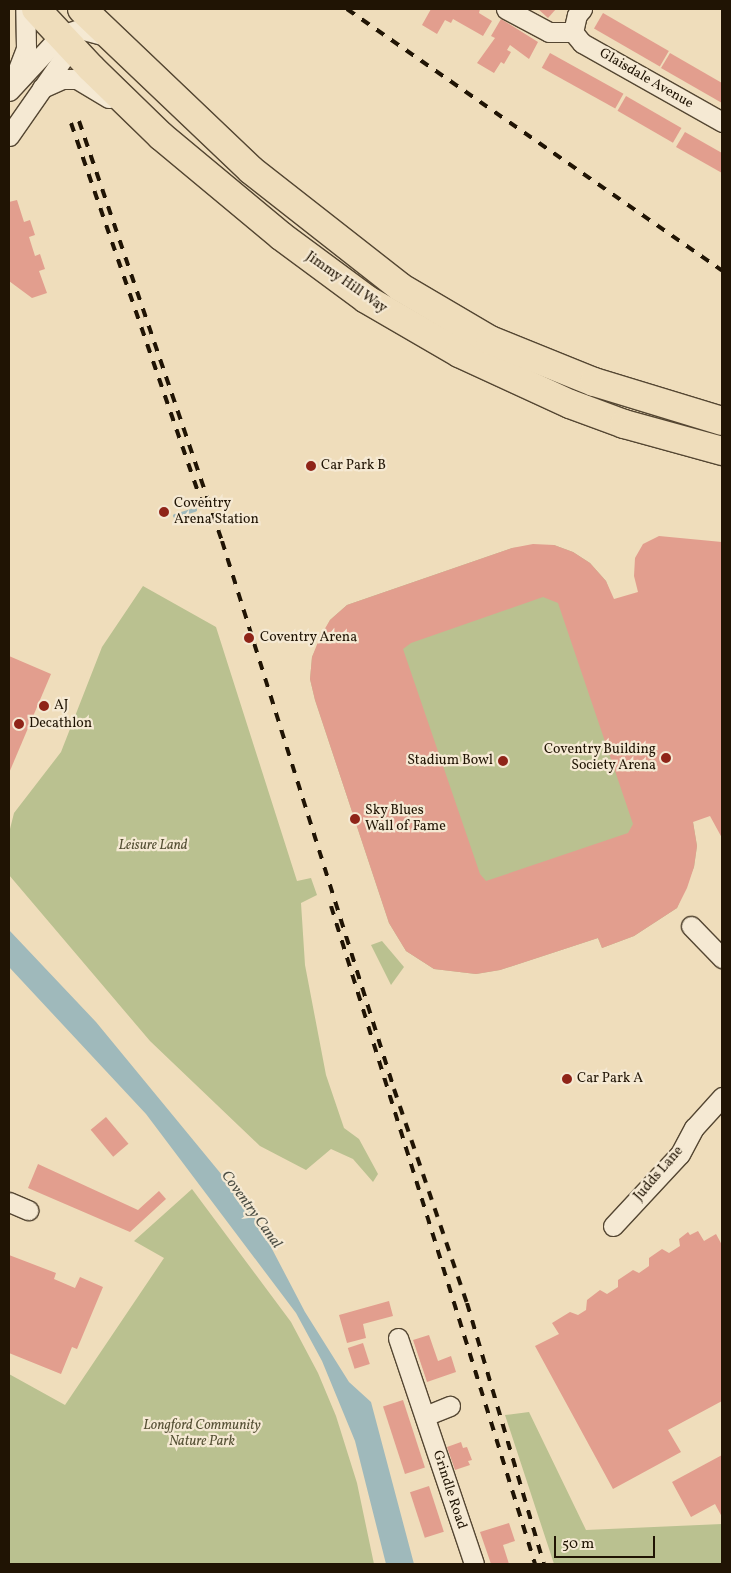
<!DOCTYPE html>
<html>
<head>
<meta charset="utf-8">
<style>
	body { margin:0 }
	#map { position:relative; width:731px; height:1573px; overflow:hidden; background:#efddbb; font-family:Vollkorn,serif }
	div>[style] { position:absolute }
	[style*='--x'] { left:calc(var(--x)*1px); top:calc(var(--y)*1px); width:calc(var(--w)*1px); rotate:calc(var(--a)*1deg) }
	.green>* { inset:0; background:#bac190 }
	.water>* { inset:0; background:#9fb9bb }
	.stream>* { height:4px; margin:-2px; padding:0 2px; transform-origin:2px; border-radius:2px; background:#9fb9bb }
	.building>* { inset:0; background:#e29e8e; transform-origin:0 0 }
	.roads { filter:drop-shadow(1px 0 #544632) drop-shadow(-1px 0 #544632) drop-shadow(0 1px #544632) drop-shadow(0 -1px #544632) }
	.minor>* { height:19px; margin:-9.5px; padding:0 9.5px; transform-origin:9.5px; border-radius:9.5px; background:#f5e9d3 }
	.highway>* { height:28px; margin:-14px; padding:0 14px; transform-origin:14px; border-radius:14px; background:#efddbb }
	.rail>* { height:4px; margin-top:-2px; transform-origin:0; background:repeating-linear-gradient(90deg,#201404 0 9px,transparent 0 18px) }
	.dots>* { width:14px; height:14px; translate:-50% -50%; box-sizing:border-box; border:2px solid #f5e9d3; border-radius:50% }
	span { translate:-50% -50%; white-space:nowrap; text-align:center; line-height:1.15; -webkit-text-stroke:4.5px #f5e9d3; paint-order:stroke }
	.street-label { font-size:14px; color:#201404 }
	.poi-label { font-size:14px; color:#201404 }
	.left { translate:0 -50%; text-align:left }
	.right { translate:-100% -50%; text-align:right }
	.park-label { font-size:14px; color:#565135; font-style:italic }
	.water-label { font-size:15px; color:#4c4e44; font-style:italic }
	.frame { position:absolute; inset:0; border:10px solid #201404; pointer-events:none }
	.scale { position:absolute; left:554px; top:1536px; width:101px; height:22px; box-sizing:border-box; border:2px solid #201404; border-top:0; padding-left:6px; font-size:15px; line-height:18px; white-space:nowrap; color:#201404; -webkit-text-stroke:4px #f5e9d3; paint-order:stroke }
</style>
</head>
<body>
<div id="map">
	<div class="green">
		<div style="clip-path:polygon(554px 545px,573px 552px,590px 563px,606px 581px,693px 822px,697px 846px,694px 867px,677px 908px,634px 936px,602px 948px,598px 938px,500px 970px,476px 974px,434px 969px,406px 951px,389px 923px,315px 700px,310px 679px,312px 657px,330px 620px,347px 605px,512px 548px)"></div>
		<div style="clip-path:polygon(143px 586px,216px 627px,297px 881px,311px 878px,317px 895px,301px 903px,305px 965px,326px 1075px,344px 1128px,359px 1139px,378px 1174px,373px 1182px,353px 1159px,331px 1149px,306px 1170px,260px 1146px,150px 1041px,9px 875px,9px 833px,14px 813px,61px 752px,102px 647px)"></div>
		<div style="clip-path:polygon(382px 941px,404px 967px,391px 985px,371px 945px)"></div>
		<div style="clip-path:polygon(192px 1189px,291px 1322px,318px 1373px,336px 1416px,357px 1483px,374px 1564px,9px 1564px,9px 1374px,65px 1405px,164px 1258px,134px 1241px)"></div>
		<div style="clip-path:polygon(529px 1412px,586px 1530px,722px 1524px,722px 1564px,554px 1564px,505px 1415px)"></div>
	</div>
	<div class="water">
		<div style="clip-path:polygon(9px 930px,96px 1022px,245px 1203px,260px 1226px,305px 1312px,349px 1382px,371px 1402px,414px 1564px,386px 1564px,355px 1441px,322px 1361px,296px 1313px,146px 1114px,9px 967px)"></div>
	</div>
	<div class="stream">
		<div style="--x:213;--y:503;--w:9;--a:-21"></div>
		<div style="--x:175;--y:516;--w:21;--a:-17"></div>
	</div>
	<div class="building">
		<div style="clip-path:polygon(431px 9px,480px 9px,479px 13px,492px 21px,483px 36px,453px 19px,451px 23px,445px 20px,437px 34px,422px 25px)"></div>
		<div style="clip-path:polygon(538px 9px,556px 9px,548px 18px)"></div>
		<div style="left:603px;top:13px;width:76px;height:18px;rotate:30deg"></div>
		<div style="clip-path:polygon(501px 19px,538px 42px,529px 59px,510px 45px,507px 50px,511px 52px,504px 64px,501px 62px,494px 73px,477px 63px,495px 38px,491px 36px)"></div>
		<div style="left:550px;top:53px;width:84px;height:17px;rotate:29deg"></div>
		<div style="clip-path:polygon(670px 53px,722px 83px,722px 103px,661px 68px)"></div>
		<div style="left:626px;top:96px;width:64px;height:17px;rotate:30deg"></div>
		<div style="clip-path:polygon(685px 132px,722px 153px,722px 173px,676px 147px)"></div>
		<div style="clip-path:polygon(17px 200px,24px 222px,30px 220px,35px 235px,29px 237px,35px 256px,40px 254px,45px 269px,39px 271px,47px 293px,32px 298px,9px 281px,9px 202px)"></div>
		<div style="clip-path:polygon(evenodd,659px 536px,722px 542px,722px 838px,710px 816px,693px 822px,697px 846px,694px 867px,687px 888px,677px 908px,634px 936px,602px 948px,598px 938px,500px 970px,476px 974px,434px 969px,406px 951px,389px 923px,315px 700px,310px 679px,312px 657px,320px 637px,330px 620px,347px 605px,512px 548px,533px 544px,554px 545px,573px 552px,590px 563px,606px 581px,614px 599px,638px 592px,634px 576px,635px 558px,643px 544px,659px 536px,543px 597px,558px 603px,633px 824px,628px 833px,486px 881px,480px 874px,403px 649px,411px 643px,543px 597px)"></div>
		<div style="clip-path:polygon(9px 656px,51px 674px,9px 773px)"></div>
		<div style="left:106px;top:1117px;width:35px;height:20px;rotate:50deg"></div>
		<div style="clip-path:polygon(38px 1164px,138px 1210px,159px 1191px,166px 1199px,130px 1232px,28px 1188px)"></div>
		<div style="clip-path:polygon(698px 1231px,704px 1241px,716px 1234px,722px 1245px,722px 1401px,668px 1430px,681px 1452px,613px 1489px,535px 1346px,559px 1334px,552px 1323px,570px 1312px,578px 1315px,586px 1310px,587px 1300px,600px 1290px,607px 1294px,618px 1287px,618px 1280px,633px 1270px,639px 1273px,649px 1266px,649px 1258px,662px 1249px,669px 1253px,680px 1246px,679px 1239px,688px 1232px,690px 1235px)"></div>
		<div style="clip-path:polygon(9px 1255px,56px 1273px,54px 1279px,75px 1288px,80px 1277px,103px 1287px,77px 1349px,72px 1347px,61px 1374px,9px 1353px)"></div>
		<div style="clip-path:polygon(389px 1301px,393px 1316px,363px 1324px,366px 1338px,347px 1343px,339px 1315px)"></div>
		<div style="clip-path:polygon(429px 1335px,438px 1361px,451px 1356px,456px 1372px,427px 1382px,413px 1340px)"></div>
		<div style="left:363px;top:1343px;width:22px;height:16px;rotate:72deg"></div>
		<div style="left:403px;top:1400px;width:71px;height:21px;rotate:72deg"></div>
		<div style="clip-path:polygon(461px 1442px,463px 1448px,467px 1447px,472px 1460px,468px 1461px,470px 1465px,455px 1470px,447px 1447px)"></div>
		<div style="clip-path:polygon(722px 1455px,722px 1517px,715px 1504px,691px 1517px,672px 1482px)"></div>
		<div style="left:429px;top:1486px;width:48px;height:20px;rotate:72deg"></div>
		<div style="clip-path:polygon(509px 1523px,515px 1541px,503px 1545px,509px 1564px,491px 1564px,480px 1532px)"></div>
	</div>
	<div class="roads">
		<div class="minor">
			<div style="--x:506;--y:9;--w:49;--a:28.1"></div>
			<div style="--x:549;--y:32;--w:24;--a:0"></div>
			<div style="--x:573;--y:32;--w:14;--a:51"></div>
			<div style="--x:582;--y:43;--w:161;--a:29.4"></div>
			<div style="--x:573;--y:32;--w:17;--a:-77"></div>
			<div style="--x:577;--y:15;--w:8;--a:-50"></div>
			<div style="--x:15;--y:77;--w:31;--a:-69"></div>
			<div style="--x:26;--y:48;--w:39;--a:-91"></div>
			<div style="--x:42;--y:88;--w:22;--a:-24"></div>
			<div style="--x:62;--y:79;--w:15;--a:0"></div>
			<div style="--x:77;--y:79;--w:37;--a:31"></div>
			<div style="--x:9;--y:91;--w:76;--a:-47.1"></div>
			<div style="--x:61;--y:35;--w:20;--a:-18"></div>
			<div style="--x:80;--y:29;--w:28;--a:15"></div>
			<div style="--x:9;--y:136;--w:108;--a:-55.1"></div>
			<div style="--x:691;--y:926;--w:45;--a:45.9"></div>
			<div style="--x:9;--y:1202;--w:21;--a:23"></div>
			<div style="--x:613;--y:1226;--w:98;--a:-47.1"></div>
			<div style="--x:680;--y:1154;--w:30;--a:-62"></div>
			<div style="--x:694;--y:1128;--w:42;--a:-47.9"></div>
			<div style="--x:398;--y:1338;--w:238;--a:71.4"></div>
			<div style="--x:425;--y:1416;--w:27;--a:-22"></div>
		</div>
		<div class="highway">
			<div style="--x:36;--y:9;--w:81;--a:47"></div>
			<div style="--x:91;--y:68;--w:98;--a:44.2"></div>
			<div style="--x:161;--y:136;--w:156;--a:39.8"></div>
			<div style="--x:281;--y:236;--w:106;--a:36.5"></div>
			<div style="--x:366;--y:299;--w:108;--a:30.1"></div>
			<div style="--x:459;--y:353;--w:122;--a:24.7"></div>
			<div style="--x:570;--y:404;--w:58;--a:20.3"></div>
			<div style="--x:624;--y:424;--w:102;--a:15.4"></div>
			<div style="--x:82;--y:9;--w:233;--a:43.6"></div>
			<div style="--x:251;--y:170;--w:189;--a:38.1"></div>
			<div style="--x:400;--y:287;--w:104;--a:30.5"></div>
			<div style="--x:490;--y:340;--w:112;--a:22"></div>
			<div style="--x:594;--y:382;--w:134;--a:16.9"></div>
		</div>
	</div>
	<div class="rail">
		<div style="--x:347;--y:9;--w:457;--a:34.9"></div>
		<div style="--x:79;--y:121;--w:444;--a:71.2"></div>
		<div style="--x:222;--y:541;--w:574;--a:72.57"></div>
		<div style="--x:394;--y:1089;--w:226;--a:71.2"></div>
		<div style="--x:467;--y:1303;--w:272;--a:73.6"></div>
		<div style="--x:71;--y:123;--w:418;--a:71"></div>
		<div style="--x:331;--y:906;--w:689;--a:72.77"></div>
	</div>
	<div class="dots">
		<div style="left:311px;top:466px;background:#8f2418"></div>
		<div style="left:164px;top:512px;background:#8f2418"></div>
		<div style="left:249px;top:638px;background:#8f2418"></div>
		<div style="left:44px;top:706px;background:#8f2418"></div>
		<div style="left:19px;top:724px;background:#8f2418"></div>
		<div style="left:666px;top:758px;background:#8f2418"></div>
		<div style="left:503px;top:761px;background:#8f2418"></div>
		<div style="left:355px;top:819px;background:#8f2418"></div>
		<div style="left:567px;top:1079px;background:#8f2418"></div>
	</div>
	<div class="street-label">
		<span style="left:646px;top:79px;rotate:30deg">Glaisdale Avenue</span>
		<span style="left:346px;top:283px;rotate:35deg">Jimmy Hill Way</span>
		<span style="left:659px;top:1174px;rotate:-49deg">Judds Lane</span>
		<span style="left:449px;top:1490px;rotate:72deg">Grindle Road</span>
	</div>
	<div class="poi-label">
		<span class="left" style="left:321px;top:466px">Car Park B</span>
		<span class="left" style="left:174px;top:512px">Coventry<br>Arena Station</span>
		<span class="left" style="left:260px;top:638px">Coventry Arena</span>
		<span class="left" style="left:54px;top:706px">AJ</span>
		<span class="left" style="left:29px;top:724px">Decathlon</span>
		<span class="right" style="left:656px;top:758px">Coventry Building<br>Society Arena</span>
		<span class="right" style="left:493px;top:761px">Stadium Bowl</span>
		<span class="left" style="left:365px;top:819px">Sky Blues<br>Wall of Fame</span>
		<span class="left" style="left:577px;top:1079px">Car Park A</span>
	</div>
	<div class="park-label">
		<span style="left:153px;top:846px">Leisure Land</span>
		<span style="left:202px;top:1434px">Longford Community<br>Nature Park</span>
	</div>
	<div class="water-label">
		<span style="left:251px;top:1210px;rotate:54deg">Coventry Canal</span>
	</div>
	<div class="frame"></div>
	<div class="scale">50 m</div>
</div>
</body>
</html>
